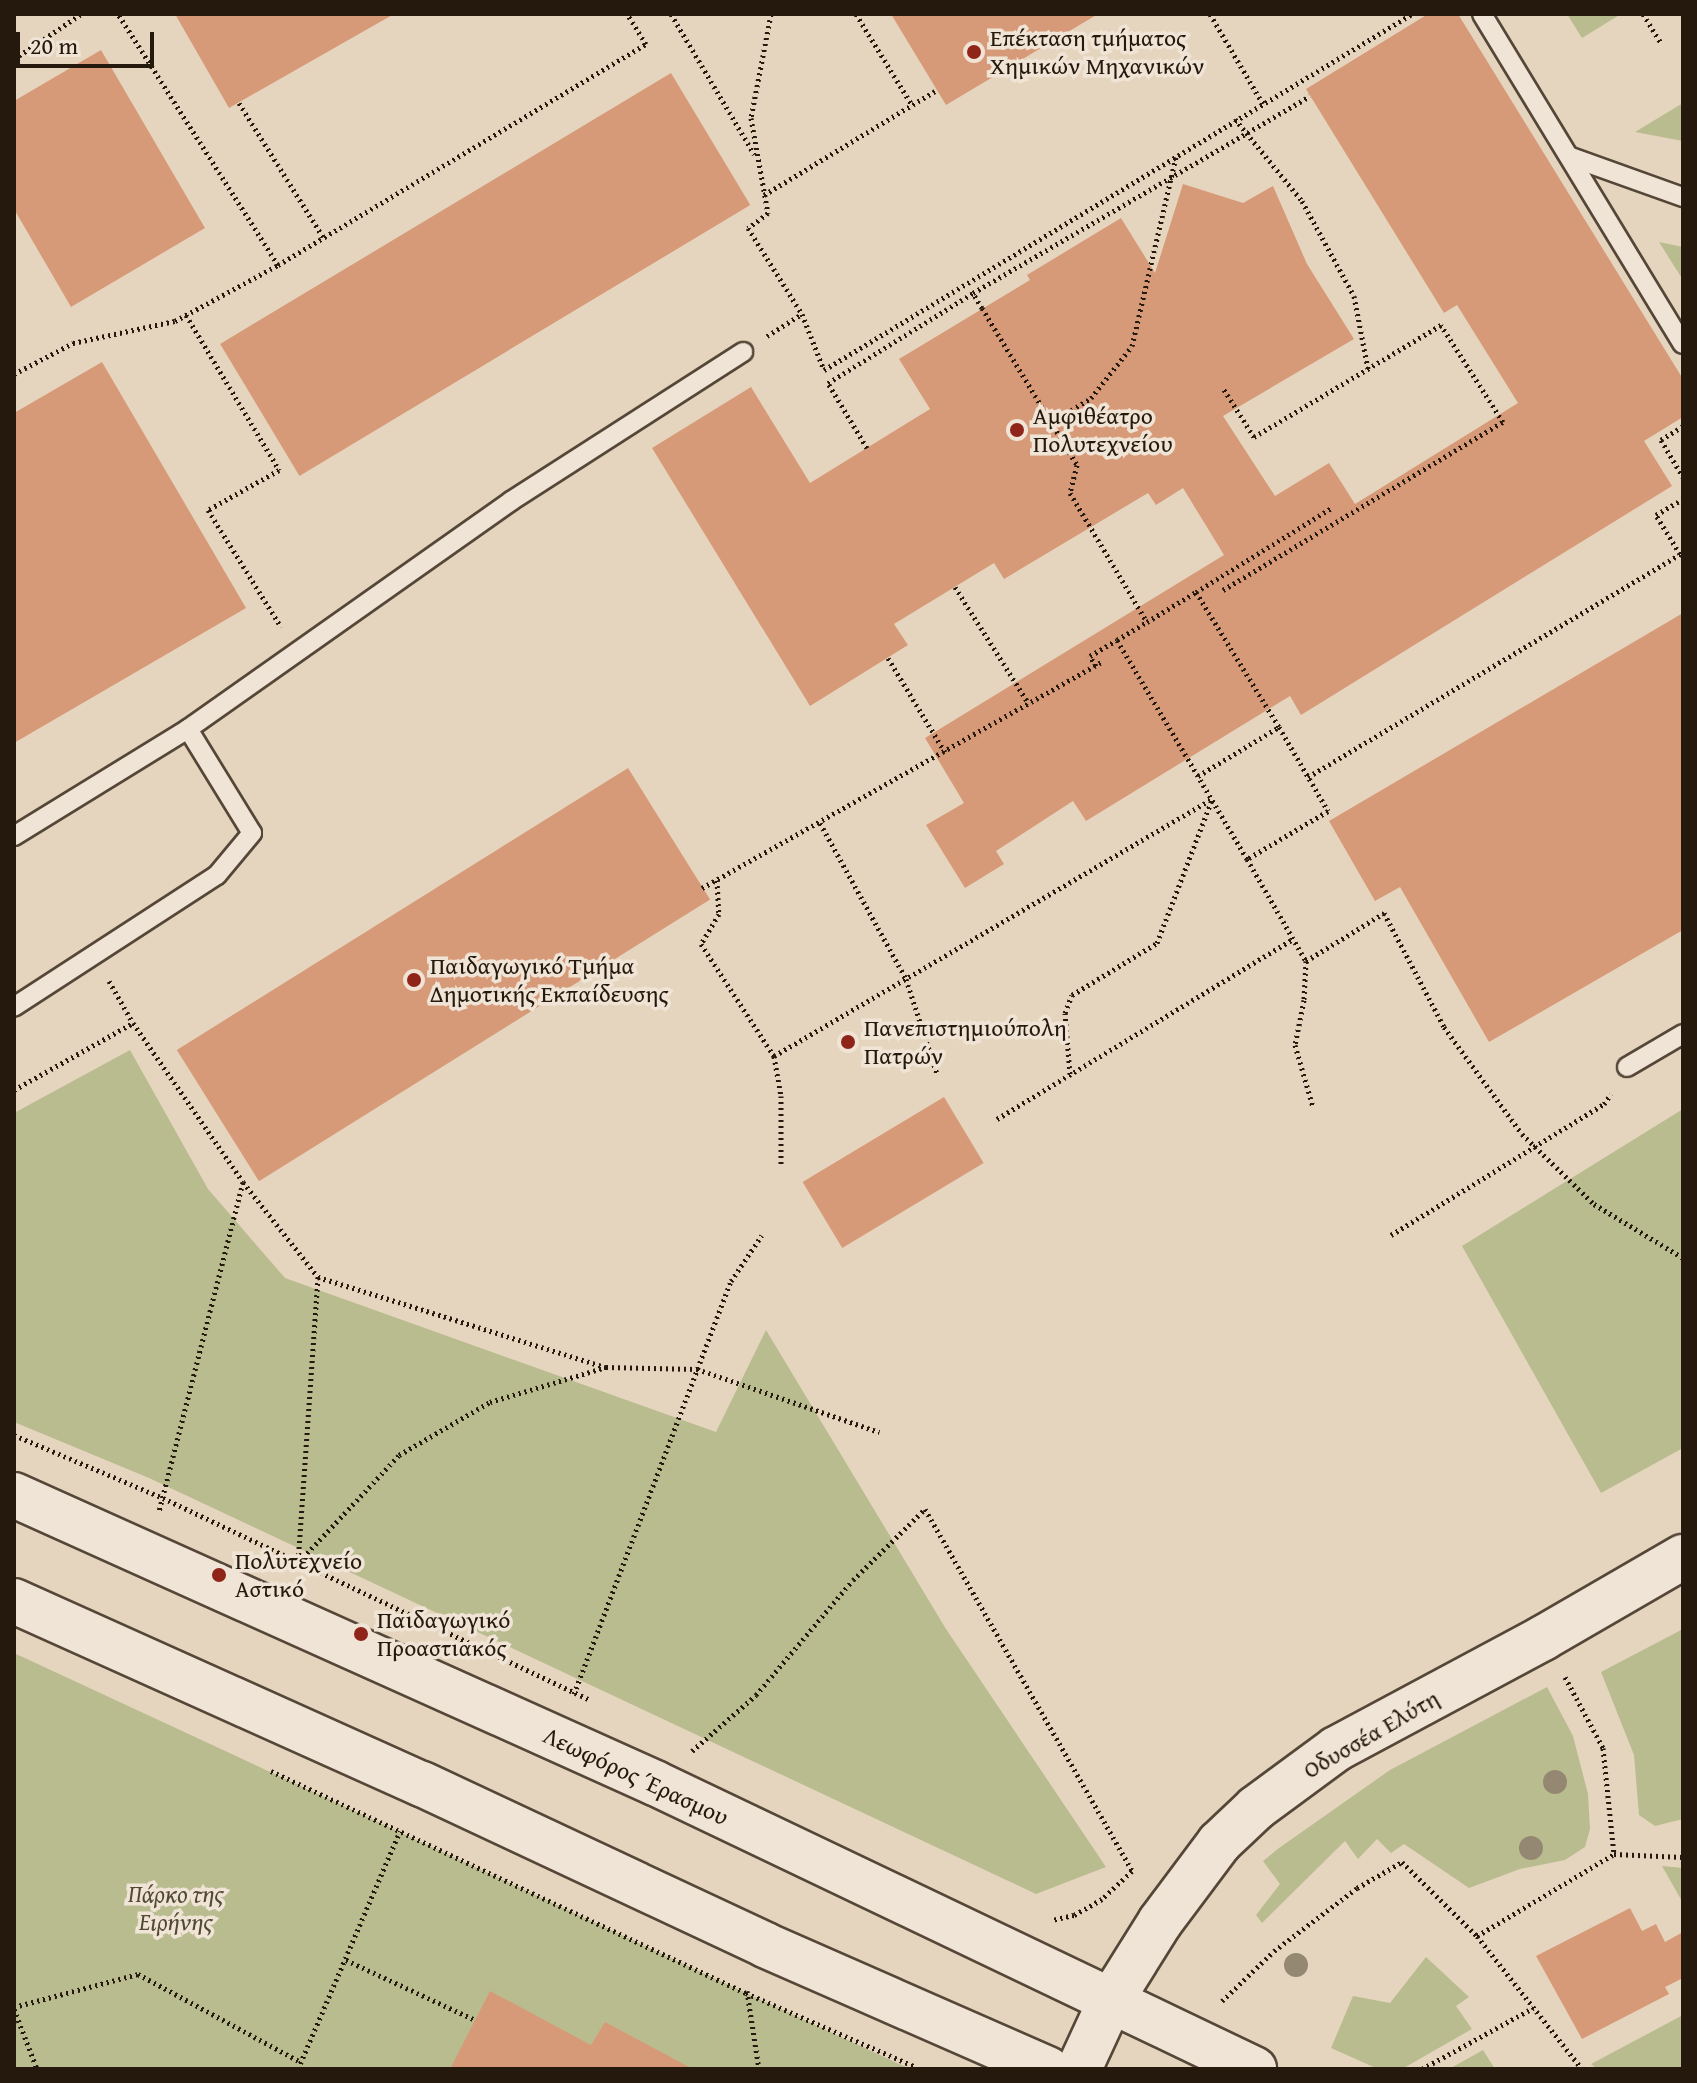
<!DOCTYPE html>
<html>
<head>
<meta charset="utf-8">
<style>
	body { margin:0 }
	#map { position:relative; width:1697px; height:2083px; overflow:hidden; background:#e6d5be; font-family:"Gentium Book Plus",serif }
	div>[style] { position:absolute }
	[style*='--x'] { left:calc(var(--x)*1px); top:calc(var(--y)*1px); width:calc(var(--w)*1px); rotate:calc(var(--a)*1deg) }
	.green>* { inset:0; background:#b9bc8f }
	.building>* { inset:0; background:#d79a79; transform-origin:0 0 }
	.path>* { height:5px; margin-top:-2.5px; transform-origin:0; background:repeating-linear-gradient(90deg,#25180c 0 2px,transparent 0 6px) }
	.roads { filter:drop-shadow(2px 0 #554738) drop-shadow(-2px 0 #554738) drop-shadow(0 2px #554738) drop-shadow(0 -2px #554738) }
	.service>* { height:18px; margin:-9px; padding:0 9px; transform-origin:9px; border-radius:9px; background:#efe4d5 }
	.tertiary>* { height:44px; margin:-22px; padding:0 22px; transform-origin:22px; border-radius:22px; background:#efe4d5 }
	.path-bridge>* { height:5px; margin-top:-2.5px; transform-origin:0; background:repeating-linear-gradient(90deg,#25180c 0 2px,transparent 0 6px) }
	.trees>* { width:24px; height:24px; margin:-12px; border-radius:50%; background:#948872 }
	.dots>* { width:22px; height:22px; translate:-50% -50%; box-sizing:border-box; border:4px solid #efe4d5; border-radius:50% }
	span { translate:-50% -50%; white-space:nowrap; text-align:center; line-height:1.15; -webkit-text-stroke:7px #efe4d5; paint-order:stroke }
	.poi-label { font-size:24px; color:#25180c }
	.left { translate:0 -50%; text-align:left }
	.street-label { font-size:24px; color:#25180c }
	.park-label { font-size:24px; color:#514933; font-style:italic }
	.frame { position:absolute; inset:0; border:16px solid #25180c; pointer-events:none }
	.scale { position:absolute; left:16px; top:32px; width:138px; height:36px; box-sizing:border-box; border:4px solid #25180c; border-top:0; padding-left:10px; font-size:24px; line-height:28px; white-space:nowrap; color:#25180c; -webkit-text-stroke:6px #efe4d5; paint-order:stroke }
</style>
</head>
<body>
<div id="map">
	<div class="green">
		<div style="clip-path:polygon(1567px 14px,1621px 14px,1582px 38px)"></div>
		<div style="clip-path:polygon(1683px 103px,1683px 141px,1635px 132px)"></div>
		<div style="clip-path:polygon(1659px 242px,1683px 247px,1683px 280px)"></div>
		<div style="clip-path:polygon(130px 1050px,208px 1189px,285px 1278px,716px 1432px,766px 1330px,946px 1629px,1106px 1867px,1036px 1894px,149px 1478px,14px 1422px,14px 1113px)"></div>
		<div style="clip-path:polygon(1683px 1109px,1683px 1448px,1601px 1493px,1462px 1246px)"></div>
		<div style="clip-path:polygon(1683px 1629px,1683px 1819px,1655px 1826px,1639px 1815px,1634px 1755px,1601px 1672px)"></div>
		<div style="clip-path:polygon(14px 1653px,910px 2069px,14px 2069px)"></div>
		<div style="clip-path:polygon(1547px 1687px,1573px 1736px,1588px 1794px,1590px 1829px,1585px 1847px,1565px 1860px,1520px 1869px,1469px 1888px,1404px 1844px,1391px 1853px,1377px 1839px,1358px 1859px,1345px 1841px,1262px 1923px,1256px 1915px,1280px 1884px,1263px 1861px,1279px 1848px,1390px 1770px)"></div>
		<div style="clip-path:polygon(1662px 1866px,1683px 1868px,1683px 1903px)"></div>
		<div style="clip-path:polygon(1426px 1957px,1469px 1997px,1456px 2006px,1472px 2029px,1402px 2069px,1378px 2069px,1331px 2048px,1353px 1996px,1390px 2003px)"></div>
		<div style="clip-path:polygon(1683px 2015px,1683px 2069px,1597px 2069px,1591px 2064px)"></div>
		<div style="clip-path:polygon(1483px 2050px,1495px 2069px,1449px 2069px)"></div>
	</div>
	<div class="building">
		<div style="clip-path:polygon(175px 14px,394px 14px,229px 108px)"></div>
		<div style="clip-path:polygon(891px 14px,1098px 14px,946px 105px)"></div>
		<div style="clip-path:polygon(1428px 14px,1458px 14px,1683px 379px,1683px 417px,1644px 441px,1672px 486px,1301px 715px,1290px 696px,1086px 821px,1073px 801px,996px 851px,1004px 864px,965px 888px,926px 825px,964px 803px,925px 738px,1224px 555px,1183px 488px,1156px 505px,1148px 493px,1004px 579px,994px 563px,894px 624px,908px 645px,810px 706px,652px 448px,751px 387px,810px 483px,930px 409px,899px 359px,1030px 280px,1027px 275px,1121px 218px,1155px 273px,1183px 184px,1243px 203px,1273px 186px,1307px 264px,1354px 339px,1223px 416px,1275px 496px,1329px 463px,1355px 504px,1518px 403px,1457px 305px,1444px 313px,1306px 89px)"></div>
		<div style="clip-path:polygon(101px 50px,205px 228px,71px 307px,14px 209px,14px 101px)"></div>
		<div style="left:671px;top:73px;width:154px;height:526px;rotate:59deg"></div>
		<div style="clip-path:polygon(102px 362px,246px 608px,14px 743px,14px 413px)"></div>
		<div style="clip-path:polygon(1683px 613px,1683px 930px,1489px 1042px,1400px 887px,1375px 901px,1329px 821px)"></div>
		<div style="left:628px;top:768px;width:155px;height:532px;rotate:58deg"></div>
		<div style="left:944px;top:1097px;width:77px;height:165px;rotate:59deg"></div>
		<div style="clip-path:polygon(1630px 1908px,1642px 1931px,1656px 1924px,1665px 1942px,1683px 1932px,1683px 1978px,1665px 1987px,1669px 1994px,1582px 2039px,1536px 1956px)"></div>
		<div style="clip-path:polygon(490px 1991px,591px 2045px,605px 2022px,693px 2069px,450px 2069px)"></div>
	</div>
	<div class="path">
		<div style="--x:671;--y:14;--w:163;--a:59.3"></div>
		<div style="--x:771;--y:14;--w:106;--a:100.9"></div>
		<div style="--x:751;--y:118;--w:97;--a:79.9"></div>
		<div style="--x:768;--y:213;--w:25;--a:143"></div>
		<div style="--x:748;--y:228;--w:102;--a:57.9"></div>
		<div style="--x:802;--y:314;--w:60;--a:68.6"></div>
		<div style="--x:824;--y:370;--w:687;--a:-31.19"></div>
		<div style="--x:856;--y:14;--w:107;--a:58.4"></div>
		<div style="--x:1210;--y:14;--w:104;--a:59.5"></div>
		<div style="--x:1643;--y:14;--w:34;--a:58"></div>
		<div style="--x:14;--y:59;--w:81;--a:-33.9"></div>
		<div style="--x:239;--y:103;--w:158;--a:57.9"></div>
		<div style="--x:1235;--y:119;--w:106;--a:50.7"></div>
		<div style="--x:1302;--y:201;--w:108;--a:61.3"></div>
		<div style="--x:1354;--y:296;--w:74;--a:79.1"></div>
		<div style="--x:764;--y:195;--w:202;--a:-31.3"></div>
		<div style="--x:278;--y:265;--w:429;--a:-31"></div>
		<div style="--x:646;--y:44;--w:36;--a:-122"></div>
		<div style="--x:982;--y:308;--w:184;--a:58.8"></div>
		<div style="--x:1077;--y:465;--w:29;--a:104"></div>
		<div style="--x:1070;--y:493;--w:150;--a:59.2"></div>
		<div style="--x:186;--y:315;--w:181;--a:59"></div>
		<div style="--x:279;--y:470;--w:81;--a:150.6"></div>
		<div style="--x:208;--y:510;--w:138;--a:58"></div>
		<div style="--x:767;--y:336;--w:41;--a:-32.2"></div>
		<div style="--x:14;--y:374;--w:67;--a:-27.7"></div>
		<div style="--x:73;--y:343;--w:104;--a:-12.2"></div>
		<div style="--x:175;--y:321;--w:117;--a:-28.5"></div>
		<div style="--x:278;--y:265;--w:298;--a:-122.5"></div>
		<div style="--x:1051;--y:423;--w:47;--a:-32"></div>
		<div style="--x:1091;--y:398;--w:66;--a:-51.7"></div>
		<div style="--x:1132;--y:346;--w:194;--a:-76.9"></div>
		<div style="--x:1683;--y:426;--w:26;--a:148"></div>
		<div style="--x:1661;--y:440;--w:43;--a:59.3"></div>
		<div style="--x:955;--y:587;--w:138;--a:57.7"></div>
		<div style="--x:1223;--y:590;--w:327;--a:-31"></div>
		<div style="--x:1503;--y:422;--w:115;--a:-122.6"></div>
		<div style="--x:1441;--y:325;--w:218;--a:149.1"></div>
		<div style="--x:1254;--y:437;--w:58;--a:-122.3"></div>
		<div style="--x:1196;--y:592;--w:161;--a:-31.8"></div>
		<div style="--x:888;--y:658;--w:110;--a:58.8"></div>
		<div style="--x:1096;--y:666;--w:12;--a:-121"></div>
		<div style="--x:1090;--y:656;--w:31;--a:-31"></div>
		<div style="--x:1279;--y:727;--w:97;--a:59.7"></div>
		<div style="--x:1328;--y:811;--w:94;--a:149.3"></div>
		<div style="--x:1247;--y:859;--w:96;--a:-120.6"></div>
		<div style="--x:1198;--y:776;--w:95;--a:-31.2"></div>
		<div style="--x:1198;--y:776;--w:158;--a:-120.8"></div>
		<div style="--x:1117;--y:640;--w:35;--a:-31"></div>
		<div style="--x:1147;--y:622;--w:57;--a:-31.5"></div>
		<div style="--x:1196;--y:592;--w:158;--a:58.4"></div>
		<div style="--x:1308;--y:777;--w:434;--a:-30.9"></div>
		<div style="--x:1680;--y:554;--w:46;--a:-121.6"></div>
		<div style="--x:1656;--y:515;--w:31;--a:-31"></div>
		<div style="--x:820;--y:823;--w:178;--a:61.1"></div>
		<div style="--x:906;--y:979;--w:100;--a:71.9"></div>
		<div style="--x:1247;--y:859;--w:118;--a:60"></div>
		<div style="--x:1306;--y:961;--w:92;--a:-31.6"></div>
		<div style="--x:1384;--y:913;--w:129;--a:62.2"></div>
		<div style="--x:1444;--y:1027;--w:132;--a:53.9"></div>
		<div style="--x:1522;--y:1134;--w:100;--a:44.2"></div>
		<div style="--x:1594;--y:1204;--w:104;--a:31.2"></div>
		<div style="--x:717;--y:880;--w:34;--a:87"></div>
		<div style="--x:719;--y:914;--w:35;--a:121"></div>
		<div style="--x:701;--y:944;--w:134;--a:56.9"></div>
		<div style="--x:774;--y:1056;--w:41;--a:80.1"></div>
		<div style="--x:781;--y:1096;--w:71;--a:90"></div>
		<div style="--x:702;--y:888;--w:459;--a:-29.5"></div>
		<div style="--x:1306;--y:961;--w:39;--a:93"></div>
		<div style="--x:1304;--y:1000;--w:46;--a:101.3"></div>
		<div style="--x:1295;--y:1045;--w:65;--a:73.8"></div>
		<div style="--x:109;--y:981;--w:48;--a:60.3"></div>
		<div style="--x:133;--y:1023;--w:193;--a:55.3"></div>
		<div style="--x:243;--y:1182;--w:341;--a:104.3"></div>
		<div style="--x:774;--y:1056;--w:508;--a:-30.4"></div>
		<div style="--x:1070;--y:1074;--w:61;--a:-94.7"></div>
		<div style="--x:1065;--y:1013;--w:19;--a:-69"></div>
		<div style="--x:1072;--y:995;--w:100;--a:-31.5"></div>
		<div style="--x:1157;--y:943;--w:153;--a:-69"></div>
		<div style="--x:14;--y:1090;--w:137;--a:-29.4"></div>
		<div style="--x:997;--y:1119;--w:346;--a:-31.3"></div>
		<div style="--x:243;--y:1182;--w:121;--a:51.7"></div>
		<div style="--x:318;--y:1277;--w:288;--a:94"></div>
		<div style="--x:1391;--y:1235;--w:250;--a:-31.6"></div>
		<div style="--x:1604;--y:1104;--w:12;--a:-55"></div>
		<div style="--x:318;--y:1277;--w:302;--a:17.4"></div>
		<div style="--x:606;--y:1367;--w:91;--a:1.3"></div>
		<div style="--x:697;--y:1369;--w:193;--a:19.1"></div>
		<div style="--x:14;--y:1435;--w:162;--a:22.9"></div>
		<div style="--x:163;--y:1498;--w:472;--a:25.3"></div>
		<div style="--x:299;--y:1562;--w:146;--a:-46.9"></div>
		<div style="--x:399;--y:1455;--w:105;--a:-30.2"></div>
		<div style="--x:490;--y:1402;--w:121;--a:-16.8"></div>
		<div style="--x:1565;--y:1677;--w:81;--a:61.8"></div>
		<div style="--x:1603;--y:1748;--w:107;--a:84.1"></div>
		<div style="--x:1614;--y:1854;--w:69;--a:2.5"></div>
		<div style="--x:574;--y:1694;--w:442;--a:-69.2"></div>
		<div style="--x:731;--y:1281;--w:55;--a:-56"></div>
		<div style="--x:692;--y:1751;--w:85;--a:-41.2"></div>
		<div style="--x:756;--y:1695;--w:150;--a:-49.9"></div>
		<div style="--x:853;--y:1580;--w:101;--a:-44.6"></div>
		<div style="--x:925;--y:1509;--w:417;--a:60.2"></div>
		<div style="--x:1132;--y:1871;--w:41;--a:137"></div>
		<div style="--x:1102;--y:1899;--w:32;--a:150"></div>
		<div style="--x:1074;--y:1915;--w:23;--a:167"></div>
		<div style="--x:271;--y:1771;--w:524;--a:25.05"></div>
		<div style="--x:746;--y:1993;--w:183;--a:23.5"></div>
		<div style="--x:1477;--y:1936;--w:160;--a:-30.9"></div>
		<div style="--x:346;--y:1960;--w:142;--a:24.9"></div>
		<div style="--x:747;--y:1991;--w:79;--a:81.3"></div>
		<div style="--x:1222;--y:2001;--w:72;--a:-43.9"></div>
		<div style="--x:1274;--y:1951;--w:104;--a:-37.2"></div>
		<div style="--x:1357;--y:1888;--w:52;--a:-30"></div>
		<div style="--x:1402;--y:1862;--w:105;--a:44.6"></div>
		<div style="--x:1477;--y:1936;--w:169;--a:51.7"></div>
		<div style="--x:14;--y:2007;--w:128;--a:-14.9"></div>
		<div style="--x:138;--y:1974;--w:185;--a:28.4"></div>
		<div style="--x:14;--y:2009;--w:64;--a:69"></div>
		<div style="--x:298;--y:2069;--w:259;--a:-66.8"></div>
		<div style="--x:1422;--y:2069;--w:127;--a:-28.8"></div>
	</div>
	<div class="roads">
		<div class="service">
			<div style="--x:1482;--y:14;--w:386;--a:58.7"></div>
			<div style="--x:1571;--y:157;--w:119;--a:19.7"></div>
			<div style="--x:188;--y:729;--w:395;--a:-35.2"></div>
			<div style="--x:511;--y:501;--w:276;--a:-32.7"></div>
			<div style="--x:14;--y:836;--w:204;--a:-31.6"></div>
			<div style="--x:188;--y:729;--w:122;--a:58.4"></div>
			<div style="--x:252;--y:833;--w:55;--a:129.8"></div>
			<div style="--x:217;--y:875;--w:242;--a:147"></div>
			<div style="--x:1627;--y:1067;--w:65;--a:-30.5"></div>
		</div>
		<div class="tertiary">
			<div style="--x:14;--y:1495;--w:703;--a:24.19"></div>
			<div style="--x:655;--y:1783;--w:664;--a:25.52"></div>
			<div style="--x:14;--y:1601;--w:447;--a:24.2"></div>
			<div style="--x:422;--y:1784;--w:379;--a:25.1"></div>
			<div style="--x:765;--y:1945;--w:309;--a:23.7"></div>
			<div style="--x:1079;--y:2069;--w:74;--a:-65.2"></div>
			<div style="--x:1110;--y:2002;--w:94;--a:-58"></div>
			<div style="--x:1160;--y:1922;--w:99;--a:-53.2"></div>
			<div style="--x:1219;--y:1843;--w:51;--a:-43.4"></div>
			<div style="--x:1256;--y:1808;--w:99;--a:-36.4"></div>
			<div style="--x:1336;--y:1749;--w:235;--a:-28.2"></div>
			<div style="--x:1543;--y:1638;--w:162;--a:-30.1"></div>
		</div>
	</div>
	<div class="path-bridge">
		<div style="--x:982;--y:308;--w:17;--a:-121"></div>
		<div style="--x:973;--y:293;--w:390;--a:-30.3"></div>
		<div style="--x:867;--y:448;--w:76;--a:-121"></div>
		<div style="--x:828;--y:383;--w:171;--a:-31.8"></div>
	</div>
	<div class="trees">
		<div style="left:1555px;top:1782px"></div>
		<div style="left:1531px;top:1848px"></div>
		<div style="left:1296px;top:1965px"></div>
	</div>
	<div class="dots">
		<div style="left:974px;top:52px;background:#8f2418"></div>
		<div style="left:1017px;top:430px;background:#8f2418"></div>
		<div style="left:414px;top:980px;background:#8f2418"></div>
		<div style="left:848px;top:1042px;background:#8f2418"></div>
		<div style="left:219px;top:1575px;background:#8f2418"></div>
		<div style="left:361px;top:1634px;background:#8f2418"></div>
	</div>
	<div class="poi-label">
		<span class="left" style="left:990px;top:52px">Επέκταση τμήματος<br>Χημικών Μηχανικών</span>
		<span class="left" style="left:1033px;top:430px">Αμφιθέατρο<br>Πολυτεχνείου</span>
		<span class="left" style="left:430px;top:980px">Παιδαγωγικό Τμήμα<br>Δημοτικής Εκπαίδευσης</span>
		<span class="left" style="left:864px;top:1042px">Πανεπιστημιούπολη<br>Πατρών</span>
		<span class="left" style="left:235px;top:1575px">Πολυτεχνείο<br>Αστικό</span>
		<span class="left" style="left:377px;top:1634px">Παιδαγωγικό<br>Προαστιακός</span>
	</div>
	<div class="street-label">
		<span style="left:1371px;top:1734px;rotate:-30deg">Οδυσσέα Ελύτη</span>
		<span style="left:636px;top:1776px;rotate:25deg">Λεωφόρος Έρασμου</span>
	</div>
	<div class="park-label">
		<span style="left:176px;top:1908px">Πάρκο της<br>Ειρήνης</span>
	</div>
	<div class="frame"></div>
	<div class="scale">20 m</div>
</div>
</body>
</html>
